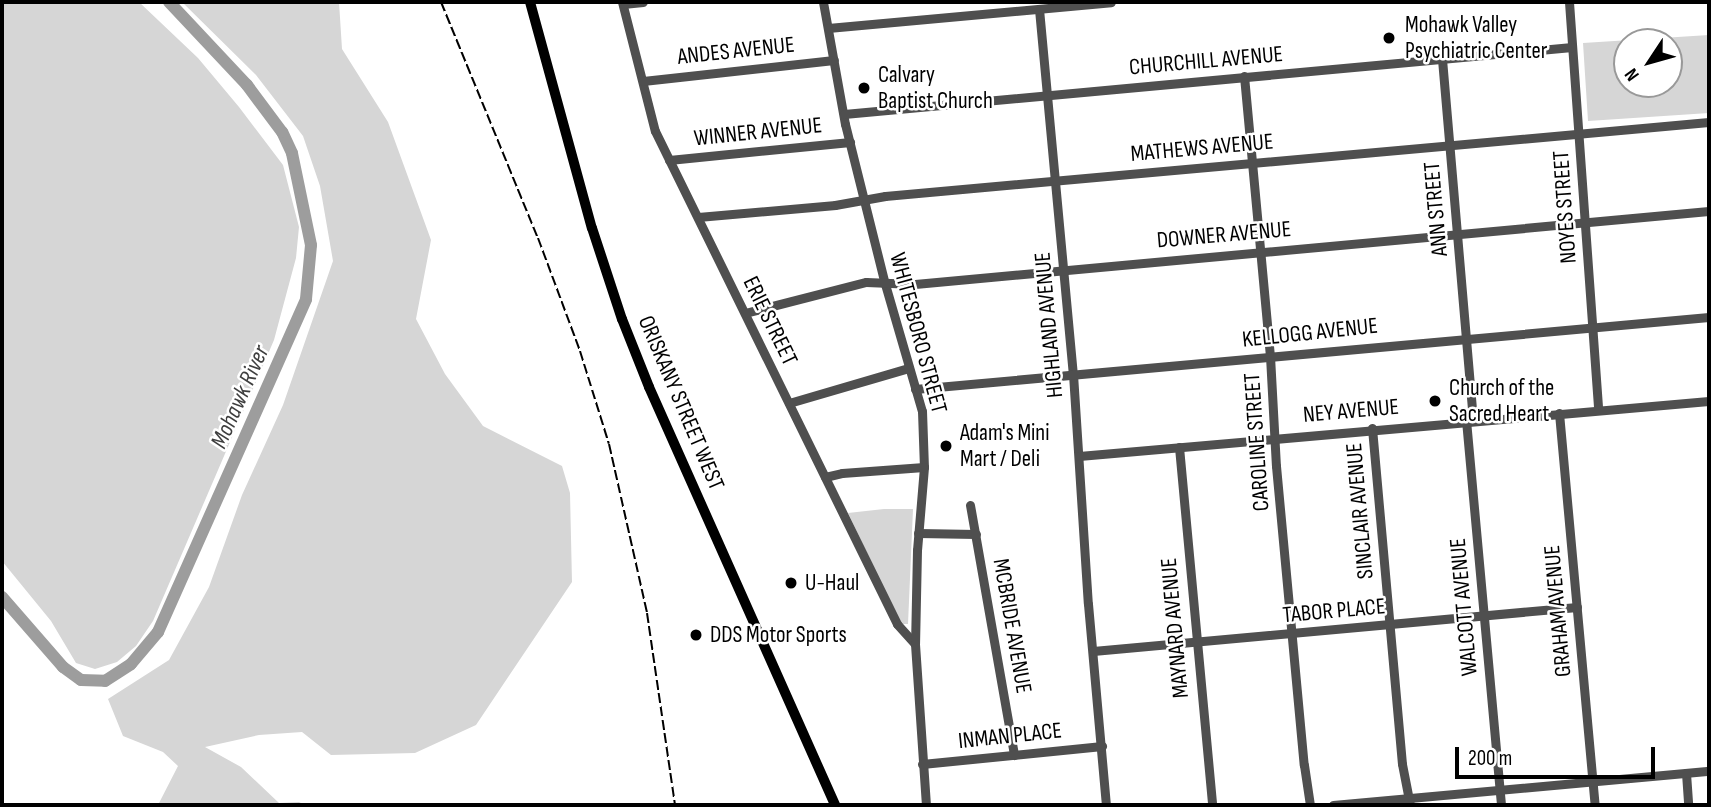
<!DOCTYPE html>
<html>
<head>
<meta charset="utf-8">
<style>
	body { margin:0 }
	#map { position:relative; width:1711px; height:807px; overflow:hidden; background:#fff; font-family:"Sofia Sans Condensed",sans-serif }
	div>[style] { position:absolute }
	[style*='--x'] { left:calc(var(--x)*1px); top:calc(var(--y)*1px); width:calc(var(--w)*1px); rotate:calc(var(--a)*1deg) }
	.green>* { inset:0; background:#d6d6d6 }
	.river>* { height:12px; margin:-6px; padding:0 6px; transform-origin:6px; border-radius:6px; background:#9d9d9d }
	.minor>* { height:9px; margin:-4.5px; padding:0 4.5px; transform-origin:4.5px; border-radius:4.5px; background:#4f4f4f }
	.major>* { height:10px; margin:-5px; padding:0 5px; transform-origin:5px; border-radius:5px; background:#000 }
	.rail>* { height:2px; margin-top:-1px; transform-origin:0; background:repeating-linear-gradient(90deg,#000 0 10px,transparent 0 13.5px) }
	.dots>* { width:19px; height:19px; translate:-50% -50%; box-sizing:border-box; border:4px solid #fff; border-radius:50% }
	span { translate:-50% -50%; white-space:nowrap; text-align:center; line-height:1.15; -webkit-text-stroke:5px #fff; paint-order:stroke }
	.poi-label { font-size:23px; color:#000 }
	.left { translate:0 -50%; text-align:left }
	.street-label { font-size:23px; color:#000 }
	.water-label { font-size:24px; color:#3e3e3e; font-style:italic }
	.frame { position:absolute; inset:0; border:4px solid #000; pointer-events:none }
	.north { position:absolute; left:1613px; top:28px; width:70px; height:70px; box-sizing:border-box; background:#fff; border:2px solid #999; border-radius:50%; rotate:234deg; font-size:19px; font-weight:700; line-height:28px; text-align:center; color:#000 }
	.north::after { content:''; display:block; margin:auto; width:24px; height:32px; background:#000; clip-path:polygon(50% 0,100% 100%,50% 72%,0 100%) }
	.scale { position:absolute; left:1455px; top:747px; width:200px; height:32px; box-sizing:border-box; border:4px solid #000; border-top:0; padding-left:9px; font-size:21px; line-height:24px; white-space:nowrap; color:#000; -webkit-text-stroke:5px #fff; paint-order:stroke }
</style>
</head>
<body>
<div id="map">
	<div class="green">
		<div style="clip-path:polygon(2px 2px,139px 2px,198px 58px,239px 107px,283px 165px,299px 227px,296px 258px,274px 340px,153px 621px,136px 646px,117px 662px,95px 669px,76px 663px,51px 621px,2px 561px)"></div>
		<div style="clip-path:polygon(182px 2px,339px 2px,342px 49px,388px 122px,431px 240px,416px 319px,445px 374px,483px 426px,562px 466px,570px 493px,572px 582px,476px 725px,415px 753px,331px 755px,302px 732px,259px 735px,205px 747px,241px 767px,279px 803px,299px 802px,305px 805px,158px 805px,178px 766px,163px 752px,123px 736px,108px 699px,169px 660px,209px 587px,242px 495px,283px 405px,333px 261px,320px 186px,303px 136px,256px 75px)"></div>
		<div style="clip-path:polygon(evenodd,1709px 35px,1709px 113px,1588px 121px,1583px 43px,1709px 35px,1627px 42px,1669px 42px,1669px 84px,1627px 84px,1627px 42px)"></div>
		<div style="clip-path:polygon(884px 509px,913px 509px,908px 624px,901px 624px,848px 513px)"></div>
	</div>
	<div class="river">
		<div style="--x:2;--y:597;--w:93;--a:48.9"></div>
		<div style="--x:63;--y:667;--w:22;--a:36"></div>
		<div style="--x:81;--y:680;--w:24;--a:2"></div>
		<div style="--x:105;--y:681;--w:31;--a:-33"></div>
		<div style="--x:131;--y:664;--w:42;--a:-49.8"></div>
		<div style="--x:158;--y:632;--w:364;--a:-66"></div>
		<div style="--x:306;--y:299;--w:54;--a:-84.7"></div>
		<div style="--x:311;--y:245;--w:94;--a:-101.7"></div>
		<div style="--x:292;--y:153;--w:23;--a:-115"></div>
		<div style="--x:282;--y:132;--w:59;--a:-126.7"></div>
		<div style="--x:247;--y:85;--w:114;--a:-133.2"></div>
	</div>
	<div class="minor">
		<div style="--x:622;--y:2;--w:133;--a:75.7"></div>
		<div style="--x:655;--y:131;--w:549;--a:63.85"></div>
		<div style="--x:897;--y:624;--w:27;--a:48"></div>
		<div style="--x:823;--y:2;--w:124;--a:79.8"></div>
		<div style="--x:845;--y:124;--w:165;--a:76"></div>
		<div style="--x:885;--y:284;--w:132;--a:73.8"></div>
		<div style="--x:922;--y:411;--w:56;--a:88"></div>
		<div style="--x:924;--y:467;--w:83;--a:94.8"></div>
		<div style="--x:917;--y:550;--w:94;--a:91.2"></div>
		<div style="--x:915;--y:644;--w:161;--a:86.1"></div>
		<div style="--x:1569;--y:2;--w:409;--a:85.9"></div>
		<div style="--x:623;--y:4;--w:20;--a:-6"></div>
		<div style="--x:1039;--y:9;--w:367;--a:84.7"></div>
		<div style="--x:1073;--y:374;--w:230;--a:86.3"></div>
		<div style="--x:1088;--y:604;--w:202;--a:84.9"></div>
		<div style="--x:828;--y:28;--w:284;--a:-5.2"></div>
		<div style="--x:1442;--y:59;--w:362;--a:85.1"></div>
		<div style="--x:1244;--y:76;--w:281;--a:84.7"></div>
		<div style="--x:1270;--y:356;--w:110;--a:86.9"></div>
		<div style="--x:1276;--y:466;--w:300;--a:84.7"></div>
		<div style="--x:1304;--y:765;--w:40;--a:81.5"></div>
		<div style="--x:643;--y:81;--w:192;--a:-6.3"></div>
		<div style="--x:844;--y:114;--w:731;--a:-5.26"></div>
		<div style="--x:669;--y:160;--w:182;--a:-5.7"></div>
		<div style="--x:698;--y:217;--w:138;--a:-5"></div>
		<div style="--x:835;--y:205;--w:51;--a:-10.2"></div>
		<div style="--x:885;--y:196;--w:827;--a:-5.13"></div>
		<div style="--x:745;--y:313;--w:125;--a:-14.4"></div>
		<div style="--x:866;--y:282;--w:49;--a:2.3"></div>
		<div style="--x:915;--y:284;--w:797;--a:-5.25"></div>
		<div style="--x:915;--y:389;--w:797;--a:-5.18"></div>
		<div style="--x:789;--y:403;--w:125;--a:-16.3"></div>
		<div style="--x:1559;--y:413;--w:394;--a:84.8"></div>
		<div style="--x:1466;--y:420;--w:387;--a:84.8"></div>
		<div style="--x:1372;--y:428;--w:337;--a:84.9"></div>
		<div style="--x:1402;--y:764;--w:42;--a:79"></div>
		<div style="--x:1179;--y:447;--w:360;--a:84.7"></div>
		<div style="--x:1079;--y:456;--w:632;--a:-4.99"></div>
		<div style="--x:825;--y:477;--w:17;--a:-13"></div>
		<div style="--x:842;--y:473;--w:82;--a:-4.2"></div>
		<div style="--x:970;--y:505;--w:254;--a:80"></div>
		<div style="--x:918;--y:533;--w:58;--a:1"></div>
		<div style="--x:1093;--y:651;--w:486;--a:-5.2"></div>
		<div style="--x:922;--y:764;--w:181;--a:-5.7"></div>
		<div style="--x:1686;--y:773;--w:32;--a:86"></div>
		<div style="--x:1333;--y:805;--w:378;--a:-5.2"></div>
	</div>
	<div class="major">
		<div style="--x:530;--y:2;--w:234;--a:74.7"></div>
		<div style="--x:592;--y:228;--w:96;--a:71.8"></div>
		<div style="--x:622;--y:319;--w:73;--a:68.3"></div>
		<div style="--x:649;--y:387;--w:458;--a:66"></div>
	</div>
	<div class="rail">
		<div style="--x:441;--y:2;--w:255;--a:67.7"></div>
		<div style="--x:538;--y:238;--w:121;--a:69.6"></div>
		<div style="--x:580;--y:351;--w:97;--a:72.7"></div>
		<div style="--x:609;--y:444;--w:173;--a:77.3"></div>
		<div style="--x:647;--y:613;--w:194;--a:81.7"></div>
	</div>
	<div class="dots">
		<div style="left:1389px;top:38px;background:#000"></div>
		<div style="left:864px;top:88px;background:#000"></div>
		<div style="left:1435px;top:401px;background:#000"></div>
		<div style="left:946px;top:446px;background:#000"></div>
		<div style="left:791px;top:583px;background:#000"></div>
		<div style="left:696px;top:635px;background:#000"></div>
	</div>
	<div class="poi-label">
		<span class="left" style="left:1405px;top:38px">Mohawk Valley<br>Psychiatric Center</span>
		<span class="left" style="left:878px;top:88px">Calvary<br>Baptist Church</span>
		<span class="left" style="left:1449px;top:401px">Church of the<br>Sacred Heart</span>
		<span class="left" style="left:960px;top:446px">Adam's Mini<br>Mart / Deli</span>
		<span class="left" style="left:805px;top:583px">U-Haul</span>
		<span class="left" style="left:710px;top:635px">DDS Motor Sports</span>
	</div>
	<div class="street-label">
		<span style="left:736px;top:51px;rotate:-6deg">ANDES AVENUE</span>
		<span style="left:1206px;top:61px;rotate:-5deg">CHURCHILL AVENUE</span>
		<span style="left:758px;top:132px;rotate:-6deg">WINNER AVENUE</span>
		<span style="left:1202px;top:148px;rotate:-5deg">MATHEWS AVENUE</span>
		<span style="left:1565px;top:207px;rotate:-94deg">NOYES STREET</span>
		<span style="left:1436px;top:209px;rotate:-95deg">ANN STREET</span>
		<span style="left:1224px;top:235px;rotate:-5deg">DOWNER AVENUE</span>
		<span style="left:770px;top:321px;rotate:64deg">ERIE STREET</span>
		<span style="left:1049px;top:325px;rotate:-95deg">HIGHLAND AVENUE</span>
		<span style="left:918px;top:333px;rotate:75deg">WHITESBORO STREET</span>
		<span style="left:1310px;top:333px;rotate:-6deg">KELLOGG AVENUE</span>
		<span style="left:681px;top:403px;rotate:67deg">ORISKANY STREET WEST</span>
		<span style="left:1351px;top:411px;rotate:-5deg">NEY AVENUE</span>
		<span style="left:1257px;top:442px;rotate:-94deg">CAROLINE STREET</span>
		<span style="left:1360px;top:511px;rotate:-95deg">SINCLAIR AVENUE</span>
		<span style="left:1464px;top:607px;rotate:-95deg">WALCOTT AVENUE</span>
		<span style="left:1334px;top:611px;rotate:-5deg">TABOR PLACE</span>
		<span style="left:1558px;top:611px;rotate:-95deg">GRAHAM AVENUE</span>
		<span style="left:1012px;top:626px;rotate:80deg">MCBRIDE AVENUE</span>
		<span style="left:1175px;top:628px;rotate:-95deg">MAYNARD AVENUE</span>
		<span style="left:1010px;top:736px;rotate:-6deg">INMAN PLACE</span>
	</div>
	<div class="water-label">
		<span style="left:240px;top:397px;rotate:-66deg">Mohawk River</span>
	</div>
	<div class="frame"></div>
	<div class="north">N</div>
	<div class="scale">200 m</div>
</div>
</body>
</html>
